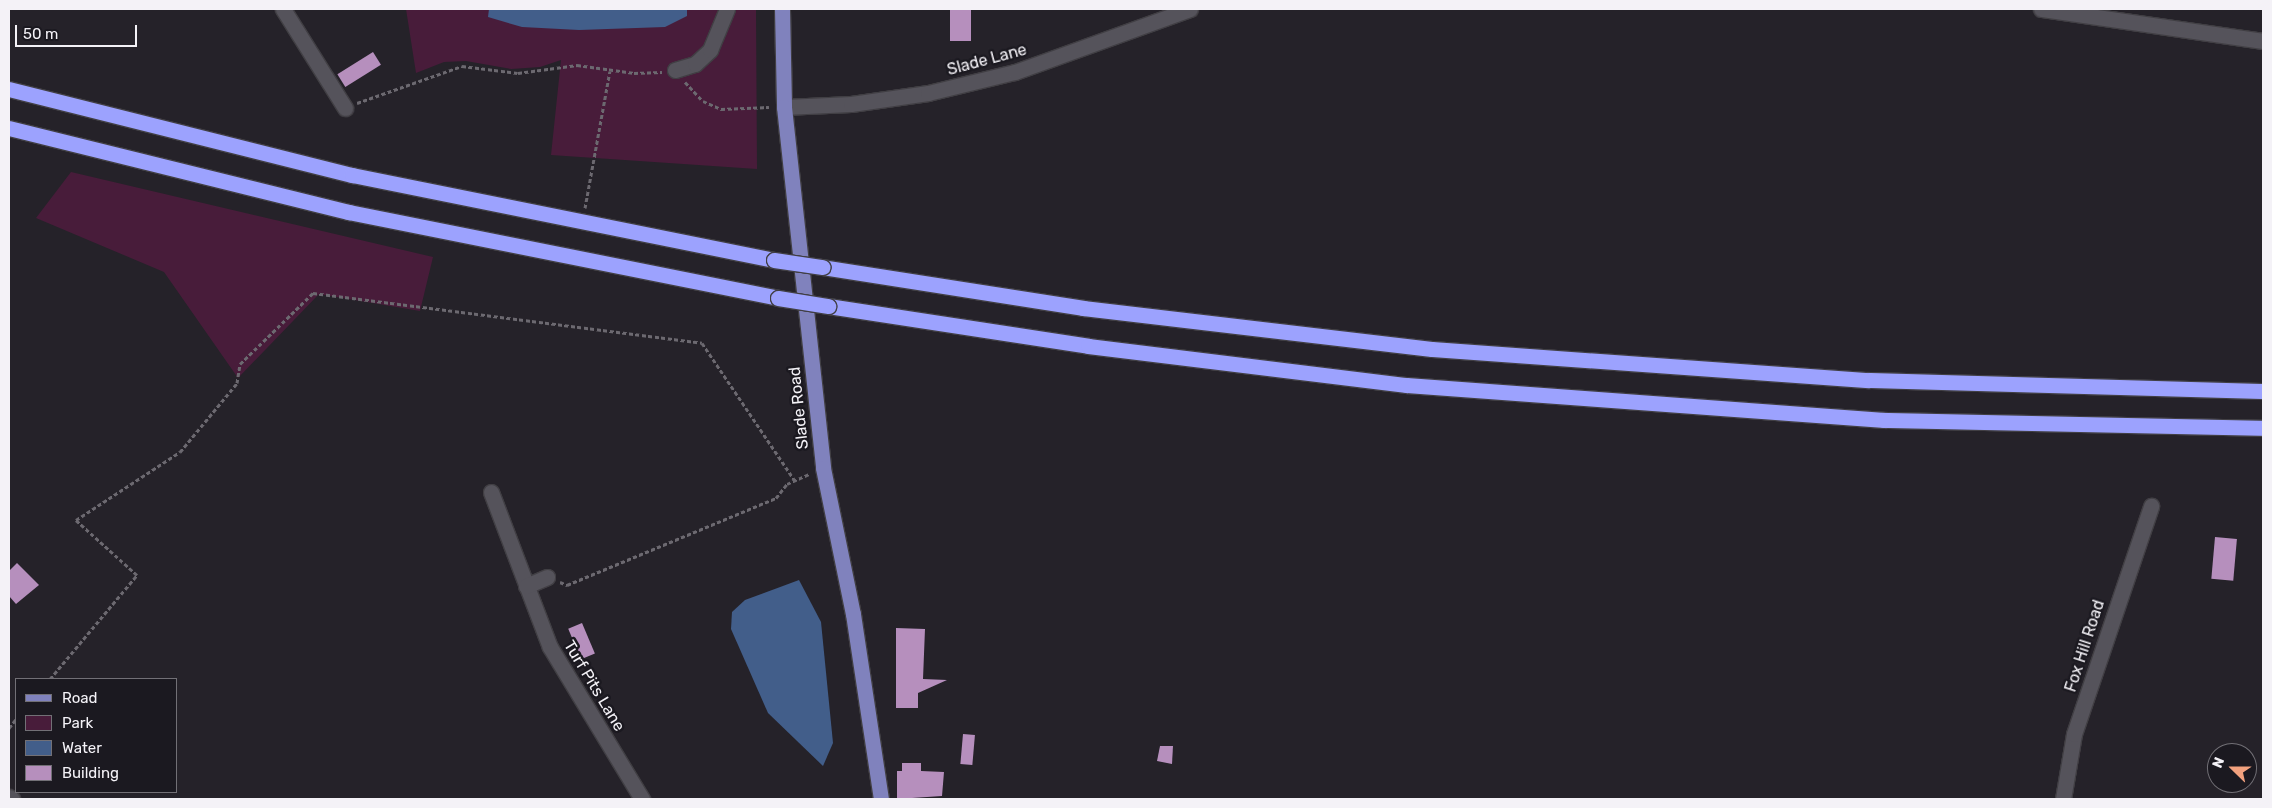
<!DOCTYPE html>
<html>
<head>
<meta charset="utf-8">
<style>
	body { margin:0 }
	#map { position:relative; width:2272px; height:808px; overflow:hidden; background:#252229; font-family:Rubik,sans-serif }
	div>[style] { position:absolute }
	[style*='--x'] { left:calc(var(--x)*1px); top:calc(var(--y)*1px); width:calc(var(--w)*1px); rotate:calc(var(--a)*1deg) }
	.green>* { inset:0; background:#481c3a }
	.water>* { inset:0; background:#425e8a }
	.building>* { inset:0; background:#b68fbd; transform-origin:0 0 }
	.path>* { height:3px; margin-top:-1.5px; transform-origin:0; background:repeating-linear-gradient(90deg,#6c6970 0 4px,transparent 0 6.5px) }
	.roads { filter:drop-shadow(1px 0 #413f44) drop-shadow(-1px 0 #413f44) drop-shadow(0 1px #413f44) drop-shadow(0 -1px #413f44) }
	.minor>* { height:15px; margin:-7.5px; padding:0 7.5px; transform-origin:7.5px; border-radius:7.5px; background:#55535b }
	.major>* { height:15px; margin:-7.5px; padding:0 7.5px; transform-origin:7.5px; border-radius:7.5px; background:#8082bd }
	.highway>* { height:15px; margin:-7.5px; padding:0 7.5px; transform-origin:7.5px; border-radius:7.5px; background:#9ca2fe }
	.bridges { filter:drop-shadow(1px 0 #413f44) drop-shadow(-1px 0 #413f44) drop-shadow(0 1px #413f44) drop-shadow(0 -1px #413f44) }
	.highway-bridge>* { height:15px; margin:-7.5px; padding:0 7.5px; transform-origin:7.5px; border-radius:7.5px; background:#9ca2fe }
	span { translate:-50% -50%; white-space:nowrap; text-align:center; line-height:1.15; -webkit-text-stroke:5px #1b1920; paint-order:stroke }
	.street-label { font-size:16px; color:#f4f2f7 }
	.frame { position:absolute; inset:0; border:10px solid #f4f2f7; pointer-events:none }
	.legend { position:absolute; left:15px; top:678px; width:162px; height:115px; box-sizing:border-box; background:#1b1920; border:1px solid #727076; margin:0; padding:6px 9px; list-style:none; font-size:15px; color:#f4f2f7 }
	.legend li { display:flex; align-items:center; gap:10px; height:25px }
	.legend b { width:25px; border:1px solid #727076 }
	.north { position:absolute; left:2207px; top:743px; width:50px; height:50px; box-sizing:border-box; background:#1b1920; border:1px solid #727076; border-radius:50%; rotate:292deg; font-size:14px; font-weight:700; line-height:20px; text-align:center; color:#f4f2f7 }
	.north::after { content:''; display:block; margin:auto; width:18px; height:22px; background:#f2a17e; clip-path:polygon(50% 0,100% 100%,50% 72%,0 100%) }
	.scale { position:absolute; left:15px; top:25px; width:122px; height:22px; box-sizing:border-box; border:2px solid #f4f2f7; border-top:0; padding-left:6px; font-size:15px; line-height:18px; white-space:nowrap; color:#f4f2f7; -webkit-text-stroke:4px #1b1920; paint-order:stroke }
</style>
</head>
<body>
<div id="map">
	<div class="green">
		<div style="clip-path:polygon(406px 9px,756px 9px,757px 169px,551px 155px,561px 60px,540px 67px,511px 69px,466px 61px,444px 62px,416px 73px)"></div>
		<div style="clip-path:polygon(71px 172px,433px 257px,420px 311px,319px 294px,238px 378px,164px 272px,36px 218px)"></div>
	</div>
	<div class="water">
		<div style="clip-path:polygon(489px 9px,687px 9px,687px 16px,665px 27px,579px 30px,522px 27px,488px 17px)"></div>
		<div style="clip-path:polygon(799px 580px,821px 622px,833px 743px,823px 766px,768px 713px,731px 629px,732px 612px,745px 600px)"></div>
	</div>
	<div class="building">
		<div style="left:950px;top:9px;width:21px;height:32px"></div>
		<div style="left:373px;top:52px;width:15px;height:42px;rotate:58deg"></div>
		<div style="left:2215px;top:537px;width:22px;height:42px;rotate:5deg"></div>
		<div style="clip-path:polygon(17px 563px,39px 585px,16px 604px,9px 596px,9px 571px)"></div>
		<div style="left:582px;top:623px;width:33px;height:15px;rotate:67deg"></div>
		<div style="clip-path:polygon(896px 628px,925px 629px,923px 679px,947px 680px,918px 693px,918px 708px,896px 708px)"></div>
		<div style="left:963px;top:734px;width:12px;height:30px;rotate:5deg"></div>
		<div style="clip-path:polygon(1160px 746px,1173px 746px,1172px 764px,1157px 761px)"></div>
		<div style="clip-path:polygon(902px 763px,921px 763px,921px 771px,944px 772px,942px 796px,897px 799px,897px 771px,902px 771px)"></div>
	</div>
	<div class="path">
		<div style="--x:685;--y:82;--w:26;--a:47"></div>
		<div style="--x:703;--y:101;--w:20;--a:24"></div>
		<div style="--x:721;--y:109;--w:48;--a:-2.4"></div>
		<div style="--x:357;--y:103;--w:111;--a:-19.4"></div>
		<div style="--x:462;--y:66;--w:56;--a:7.1"></div>
		<div style="--x:518;--y:73;--w:60;--a:-7.7"></div>
		<div style="--x:577;--y:65;--w:58;--a:8"></div>
		<div style="--x:634;--y:73;--w:28;--a:-2"></div>
		<div style="--x:585;--y:208;--w:139;--a:-79.7"></div>
		<div style="--x:560;--y:582;--w:8;--a:23"></div>
		<div style="--x:567;--y:585;--w:226;--a:-22.6"></div>
		<div style="--x:776;--y:498;--w:18;--a:-52"></div>
		<div style="--x:787;--y:484;--w:24;--a:-24"></div>
		<div style="--x:50;--y:679;--w:136;--a:-50.1"></div>
		<div style="--x:137;--y:575;--w:82;--a:-138"></div>
		<div style="--x:76;--y:520;--w:124;--a:-33.2"></div>
		<div style="--x:180;--y:452;--w:89;--a:-50.4"></div>
		<div style="--x:237;--y:383;--w:19;--a:-81"></div>
		<div style="--x:240;--y:364;--w:102;--a:-44.2"></div>
		<div style="--x:313;--y:293;--w:392;--a:7.3"></div>
		<div style="--x:702;--y:343;--w:166;--a:56"></div>
		<div style="--x:9;--y:728;--w:11;--a:-52"></div>
	</div>
	<div class="roads">
		<div class="minor">
			<div style="--x:283;--y:9;--w:117;--a:57.9"></div>
			<div style="--x:2041;--y:9;--w:224;--a:8.2"></div>
			<div style="--x:675;--y:70;--w:21;--a:-17"></div>
			<div style="--x:695;--y:64;--w:21;--a:-43"></div>
			<div style="--x:710;--y:50;--w:44;--a:-67.5"></div>
			<div style="--x:784;--y:107;--w:67;--a:-2.6"></div>
			<div style="--x:851;--y:104;--w:78;--a:-8.1"></div>
			<div style="--x:928;--y:93;--w:89;--a:-13.6"></div>
			<div style="--x:1015;--y:72;--w:186;--a:-19.8"></div>
			<div style="--x:491;--y:492;--w:166;--a:69.2"></div>
			<div style="--x:550;--y:647;--w:178;--a:58.8"></div>
			<div style="--x:526;--y:586;--w:23;--a:-23"></div>
			<div style="--x:9;--y:797;--w:4;--a:34"></div>
			<div style="--x:2063;--y:799;--w:66;--a:-80.4"></div>
			<div style="--x:2074;--y:734;--w:241;--a:-71.3"></div>
		</div>
		<div class="major">
			<div style="--x:782;--y:9;--w:98;--a:88.8"></div>
			<div style="--x:784;--y:107;--w:363;--a:83.8"></div>
			<div style="--x:823;--y:468;--w:149;--a:78.4"></div>
			<div style="--x:853;--y:614;--w:187;--a:81.4"></div>
		</div>
		<div class="highway">
			<div style="--x:9;--y:89;--w:354;--a:14.1"></div>
			<div style="--x:352;--y:175;--w:430;--a:11.4"></div>
			<div style="--x:9;--y:128;--w:350;--a:13.9"></div>
			<div style="--x:349;--y:212;--w:438;--a:11.3"></div>
			<div style="--x:822;--y:267;--w:264;--a:8.9"></div>
			<div style="--x:1083;--y:308;--w:351;--a:6.7"></div>
			<div style="--x:1432;--y:349;--w:438;--a:4.1"></div>
			<div style="--x:1869;--y:380;--w:394;--a:1.6"></div>
			<div style="--x:828;--y:306;--w:263;--a:8.7"></div>
			<div style="--x:1088;--y:346;--w:321;--a:7"></div>
			<div style="--x:1407;--y:385;--w:478;--a:4.2"></div>
			<div style="--x:1884;--y:420;--w:379;--a:1.2"></div>
		</div>
	</div>
	<div class="bridges">
		<div class="highway-bridge">
			<div style="--x:774;--y:260;--w:49;--a:8.3"></div>
			<div style="--x:778;--y:298;--w:51;--a:9.1"></div>
		</div>
	</div>
	<div class="street-label">
		<span style="left:987px;top:60px;rotate:-15deg">Slade Lane</span>
		<span style="left:799px;top:408px;rotate:-96deg">Slade Road</span>
		<span style="left:2085px;top:646px;rotate:-72deg">Fox Hill Road</span>
		<span style="left:594px;top:686px;rotate:59deg">Turf Pits Lane</span>
	</div>
	<div class="frame"></div>
	<ul class="legend">
	<li><b style="height:6px;background:#8082bd"></b>Road</li>
	<li><b style="height:14px;background:#481c3a"></b>Park</li>
	<li><b style="height:14px;background:#425e8a"></b>Water</li>
	<li><b style="height:14px;background:#b68fbd"></b>Building</li>
	</ul>
	<div class="north">N</div>
	<div class="scale">50 m</div>
</div>
</body>
</html>
